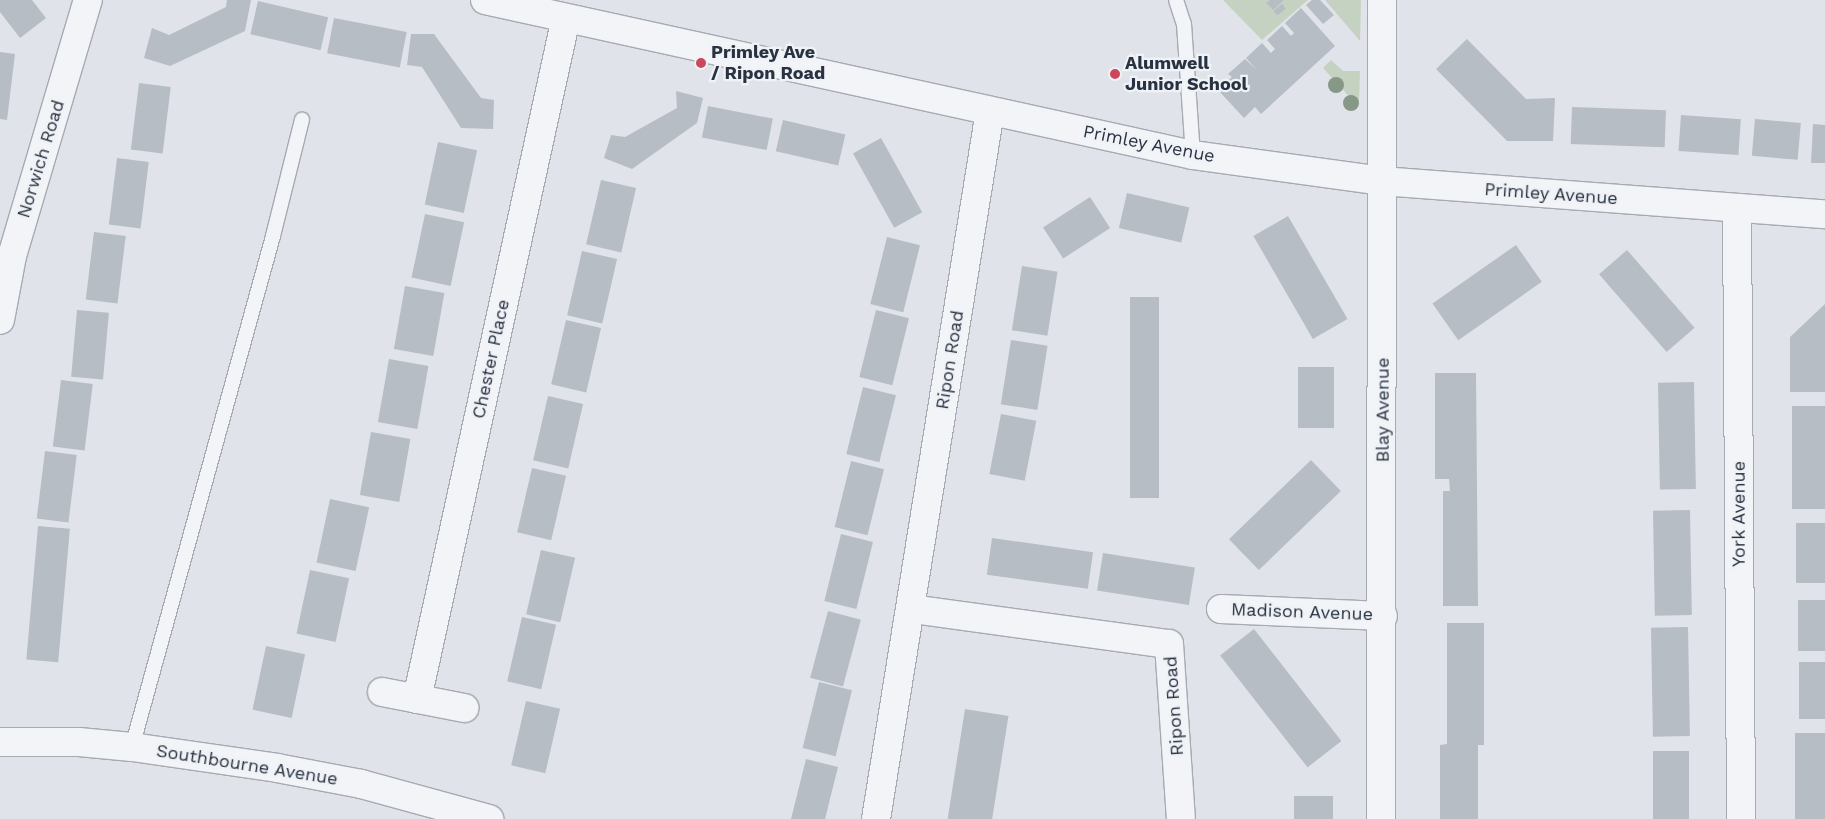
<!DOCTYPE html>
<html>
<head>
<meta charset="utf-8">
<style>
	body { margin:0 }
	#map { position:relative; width:1825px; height:819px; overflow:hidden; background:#e0e3e9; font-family:"Work Sans",sans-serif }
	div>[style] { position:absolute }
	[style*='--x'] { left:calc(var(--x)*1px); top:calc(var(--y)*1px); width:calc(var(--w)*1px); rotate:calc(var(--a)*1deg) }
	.green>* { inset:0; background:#c6d2c1 }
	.building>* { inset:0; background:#b7bdc5; transform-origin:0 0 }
	.roads { filter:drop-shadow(1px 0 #a5aab3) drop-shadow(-1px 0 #a5aab3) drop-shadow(0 1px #a5aab3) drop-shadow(0 -1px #a5aab3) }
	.lane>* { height:14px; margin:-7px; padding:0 7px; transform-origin:7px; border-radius:7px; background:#f2f4f7 }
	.street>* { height:28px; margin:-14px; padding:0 14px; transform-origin:14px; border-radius:14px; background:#f2f4f7 }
	.trees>* { width:16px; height:16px; margin:-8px; border-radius:50%; background:#879887 }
	.dots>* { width:14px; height:14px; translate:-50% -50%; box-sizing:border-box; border:2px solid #eff2f6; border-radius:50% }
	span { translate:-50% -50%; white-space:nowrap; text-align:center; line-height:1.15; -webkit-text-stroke:4.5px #eff2f6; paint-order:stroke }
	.poi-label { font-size:18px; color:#293240; font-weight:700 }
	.left { translate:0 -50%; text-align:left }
	.street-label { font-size:18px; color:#293240 }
</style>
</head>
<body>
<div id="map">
	<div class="green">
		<div style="clip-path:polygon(1223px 0,1308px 0,1262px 40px)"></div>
		<div style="clip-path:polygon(1325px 0,1361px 0,1360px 41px)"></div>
		<div style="clip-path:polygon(1331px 60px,1343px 71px,1360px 71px,1359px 101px,1356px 104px,1323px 68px)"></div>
	</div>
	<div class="building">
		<div style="clip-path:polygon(0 0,32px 0,46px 18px,20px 38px,0 12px)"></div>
		<div style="clip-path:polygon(227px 0,251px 0,245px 31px,170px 66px,144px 58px,152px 28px,169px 35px,226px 7px)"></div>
		<div style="clip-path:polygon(1270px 0,1284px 0,1273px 10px,1266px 3px)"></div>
		<div style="clip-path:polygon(1312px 0,1320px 0,1334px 15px,1323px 24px,1306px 5px)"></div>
		<div style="left:258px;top:1px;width:72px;height:34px;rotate:13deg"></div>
		<div style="left:1282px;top:4px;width:6px;height:11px;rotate:51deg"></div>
		<div style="clip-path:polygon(1301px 8px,1335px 46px,1261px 114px,1255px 107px,1244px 118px,1218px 90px,1232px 77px,1228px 74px,1245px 59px,1257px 70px,1246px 58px,1262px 43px,1271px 53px,1275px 49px,1267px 40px,1282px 26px,1291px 36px,1294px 33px,1285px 23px)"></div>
		<div style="left:334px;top:18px;width:74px;height:36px;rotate:11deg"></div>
		<div style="clip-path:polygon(411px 34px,434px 34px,481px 98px,494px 100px,493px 129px,461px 128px,422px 67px,407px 65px)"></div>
		<div style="clip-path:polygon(1467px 39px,1526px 99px,1555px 98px,1553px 141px,1507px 141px,1436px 69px)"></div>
		<div style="clip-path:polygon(0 52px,15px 54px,7px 120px,0 119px)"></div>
		<div style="left:139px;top:83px;width:32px;height:67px;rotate:7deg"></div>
		<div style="clip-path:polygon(676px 91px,703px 98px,697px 123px,632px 169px,604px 158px,611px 135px,625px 137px,677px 108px)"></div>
		<div style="left:708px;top:106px;width:66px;height:32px;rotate:11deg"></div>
		<div style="left:1572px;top:107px;width:94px;height:37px;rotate:2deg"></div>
		<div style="left:1681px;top:115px;width:60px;height:36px;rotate:4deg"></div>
		<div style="left:1755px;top:119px;width:46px;height:37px;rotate:5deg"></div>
		<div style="left:783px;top:120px;width:64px;height:32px;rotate:13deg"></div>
		<div style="clip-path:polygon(1813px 124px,1825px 125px,1825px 163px,1811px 163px)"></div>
		<div style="left:881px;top:138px;width:85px;height:32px;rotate:61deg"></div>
		<div style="left:438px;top:142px;width:40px;height:64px;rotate:12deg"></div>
		<div style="left:117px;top:158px;width:32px;height:67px;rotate:7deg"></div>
		<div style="left:601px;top:180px;width:36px;height:66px;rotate:13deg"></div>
		<div style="left:1127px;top:193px;width:64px;height:36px;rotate:13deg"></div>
		<div style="left:1090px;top:197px;width:37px;height:56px;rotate:57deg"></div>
		<div style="left:425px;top:214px;width:40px;height:65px;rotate:12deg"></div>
		<div style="left:1288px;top:216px;width:119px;height:40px;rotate:60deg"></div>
		<div style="left:94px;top:232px;width:32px;height:68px;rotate:7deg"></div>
		<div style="left:887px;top:237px;width:34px;height:69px;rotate:14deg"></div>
		<div style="left:1516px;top:245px;width:45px;height:102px;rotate:55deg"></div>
		<div style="left:1627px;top:250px;width:103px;height:37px;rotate:49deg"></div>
		<div style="left:582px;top:251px;width:36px;height:66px;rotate:13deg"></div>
		<div style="left:1022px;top:266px;width:36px;height:65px;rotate:9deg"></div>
		<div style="left:405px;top:286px;width:40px;height:64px;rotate:10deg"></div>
		<div style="left:1130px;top:297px;width:29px;height:201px"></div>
		<div style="clip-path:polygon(1825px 304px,1825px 392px,1790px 392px,1790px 337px)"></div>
		<div style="left:77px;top:310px;width:32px;height:67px;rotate:5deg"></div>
		<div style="left:876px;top:310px;width:34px;height:69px;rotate:14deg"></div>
		<div style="left:566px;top:320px;width:36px;height:66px;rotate:13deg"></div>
		<div style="left:1011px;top:340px;width:37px;height:65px;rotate:9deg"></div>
		<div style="left:389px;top:359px;width:40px;height:64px;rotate:10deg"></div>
		<div style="left:1334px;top:367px;width:61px;height:36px;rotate:90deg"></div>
		<div style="clip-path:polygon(1435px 373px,1476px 373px,1478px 606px,1443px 606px,1443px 491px,1450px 491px,1449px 479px,1435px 479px)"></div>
		<div style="left:61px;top:380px;width:32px;height:67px;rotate:7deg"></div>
		<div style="left:1694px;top:382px;width:107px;height:36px;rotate:89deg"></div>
		<div style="left:863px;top:387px;width:34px;height:69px;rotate:14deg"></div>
		<div style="left:548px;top:396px;width:36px;height:66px;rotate:13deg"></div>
		<div style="left:1792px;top:406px;width:33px;height:103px"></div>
		<div style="left:1001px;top:414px;width:36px;height:61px;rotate:11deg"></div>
		<div style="left:371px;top:432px;width:40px;height:64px;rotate:10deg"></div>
		<div style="left:45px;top:451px;width:32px;height:68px;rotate:7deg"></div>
		<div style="left:1311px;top:460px;width:43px;height:114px;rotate:46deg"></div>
		<div style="left:851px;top:461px;width:34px;height:68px;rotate:14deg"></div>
		<div style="left:532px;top:468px;width:35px;height:66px;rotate:13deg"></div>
		<div style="left:330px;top:499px;width:40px;height:65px;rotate:12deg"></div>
		<div style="left:1690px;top:510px;width:105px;height:37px;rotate:89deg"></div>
		<div style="left:1825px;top:523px;width:60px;height:29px;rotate:90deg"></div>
		<div style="left:38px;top:526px;width:32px;height:134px;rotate:5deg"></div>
		<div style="left:841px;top:534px;width:33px;height:69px;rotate:14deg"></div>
		<div style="left:992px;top:538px;width:102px;height:37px;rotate:8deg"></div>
		<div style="left:541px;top:550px;width:35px;height:66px;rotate:13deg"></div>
		<div style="left:1103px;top:553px;width:93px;height:38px;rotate:9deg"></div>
		<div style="left:310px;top:570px;width:40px;height:65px;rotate:12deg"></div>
		<div style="left:1798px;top:600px;width:27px;height:51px"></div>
		<div style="left:828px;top:611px;width:34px;height:69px;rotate:15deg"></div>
		<div style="left:522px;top:617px;width:35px;height:66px;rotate:13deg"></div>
		<div style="clip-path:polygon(1447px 623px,1484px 623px,1484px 745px,1478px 745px,1478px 819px,1440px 819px,1440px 745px,1447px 744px)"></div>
		<div style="left:1688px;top:627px;width:109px;height:37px;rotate:89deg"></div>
		<div style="left:1254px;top:629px;width:142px;height:43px;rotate:52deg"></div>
		<div style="left:266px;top:646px;width:40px;height:65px;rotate:12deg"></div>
		<div style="left:1825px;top:662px;width:57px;height:26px;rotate:90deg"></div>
		<div style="left:819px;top:682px;width:34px;height:68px;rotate:14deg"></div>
		<div style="left:526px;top:701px;width:35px;height:66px;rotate:13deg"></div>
		<div style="left:965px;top:709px;width:44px;height:111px;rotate:9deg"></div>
		<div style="left:1795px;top:733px;width:30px;height:86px"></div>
		<div style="left:1653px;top:751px;width:36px;height:68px"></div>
		<div style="left:806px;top:759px;width:33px;height:62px;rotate:14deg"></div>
		<div style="left:1294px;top:796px;width:39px;height:23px"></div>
	</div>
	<div class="roads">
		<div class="lane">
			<div style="--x:1176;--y:0;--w:25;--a:72"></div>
			<div style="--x:1184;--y:24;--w:131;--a:86.1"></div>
			<div style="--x:132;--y:747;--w:530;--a:-74.57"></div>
			<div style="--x:273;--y:236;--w:120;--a:-76"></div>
		</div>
		<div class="street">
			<div style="--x:485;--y:0;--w:725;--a:12.35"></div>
			<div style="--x:1193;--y:155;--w:191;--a:7.8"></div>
			<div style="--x:1382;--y:181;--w:444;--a:4.3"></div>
			<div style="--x:1737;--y:208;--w:611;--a:89.62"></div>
			<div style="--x:0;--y:320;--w:65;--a:-79.4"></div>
			<div style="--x:12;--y:256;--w:267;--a:-73.5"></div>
			<div style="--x:912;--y:609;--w:259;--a:7.8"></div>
			<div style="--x:1169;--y:644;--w:175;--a:86.1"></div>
			<div style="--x:1221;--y:609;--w:162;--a:2.5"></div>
			<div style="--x:382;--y:692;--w:84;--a:11"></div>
			<div style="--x:417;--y:699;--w:697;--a:-77.66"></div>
			<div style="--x:0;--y:742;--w:79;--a:0"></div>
			<div style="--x:79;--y:742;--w:53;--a:5.4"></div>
			<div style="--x:132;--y:747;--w:147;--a:8.2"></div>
			<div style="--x:277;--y:768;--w:86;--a:10.8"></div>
			<div style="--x:361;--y:784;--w:133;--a:15.3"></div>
			<div style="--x:876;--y:819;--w:717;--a:-80.85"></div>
			<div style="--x:1381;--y:819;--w:819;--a:-89.93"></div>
		</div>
	</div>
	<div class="trees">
		<div style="left:1336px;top:85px"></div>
		<div style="left:1351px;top:103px"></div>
	</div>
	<div class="dots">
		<div style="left:701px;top:63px;background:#cc465e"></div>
		<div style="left:1115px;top:74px;background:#cc465e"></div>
	</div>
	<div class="poi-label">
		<span class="left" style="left:711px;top:63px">Primley Ave<br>/ Ripon Road</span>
		<span class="left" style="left:1125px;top:74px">Alumwell<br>Junior School</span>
	</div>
	<div class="street-label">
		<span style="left:1149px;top:144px;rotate:11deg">Primley Avenue</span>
		<span style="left:41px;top:159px;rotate:-73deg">Norwich Road</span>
		<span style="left:1551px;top:194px;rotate:4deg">Primley Avenue</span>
		<span style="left:491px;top:359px;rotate:-78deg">Chester Place</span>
		<span style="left:950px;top:360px;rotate:-81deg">Ripon Road</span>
		<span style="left:1383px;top:410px;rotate:-90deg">Blay Avenue</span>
		<span style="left:1739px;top:514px;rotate:-90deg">York Avenue</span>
		<span style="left:1302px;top:612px;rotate:2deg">Madison Avenue</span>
		<span style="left:1174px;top:706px;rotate:-94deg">Ripon Road</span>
		<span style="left:247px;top:765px;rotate:9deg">Southbourne Avenue</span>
	</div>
</div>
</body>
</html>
